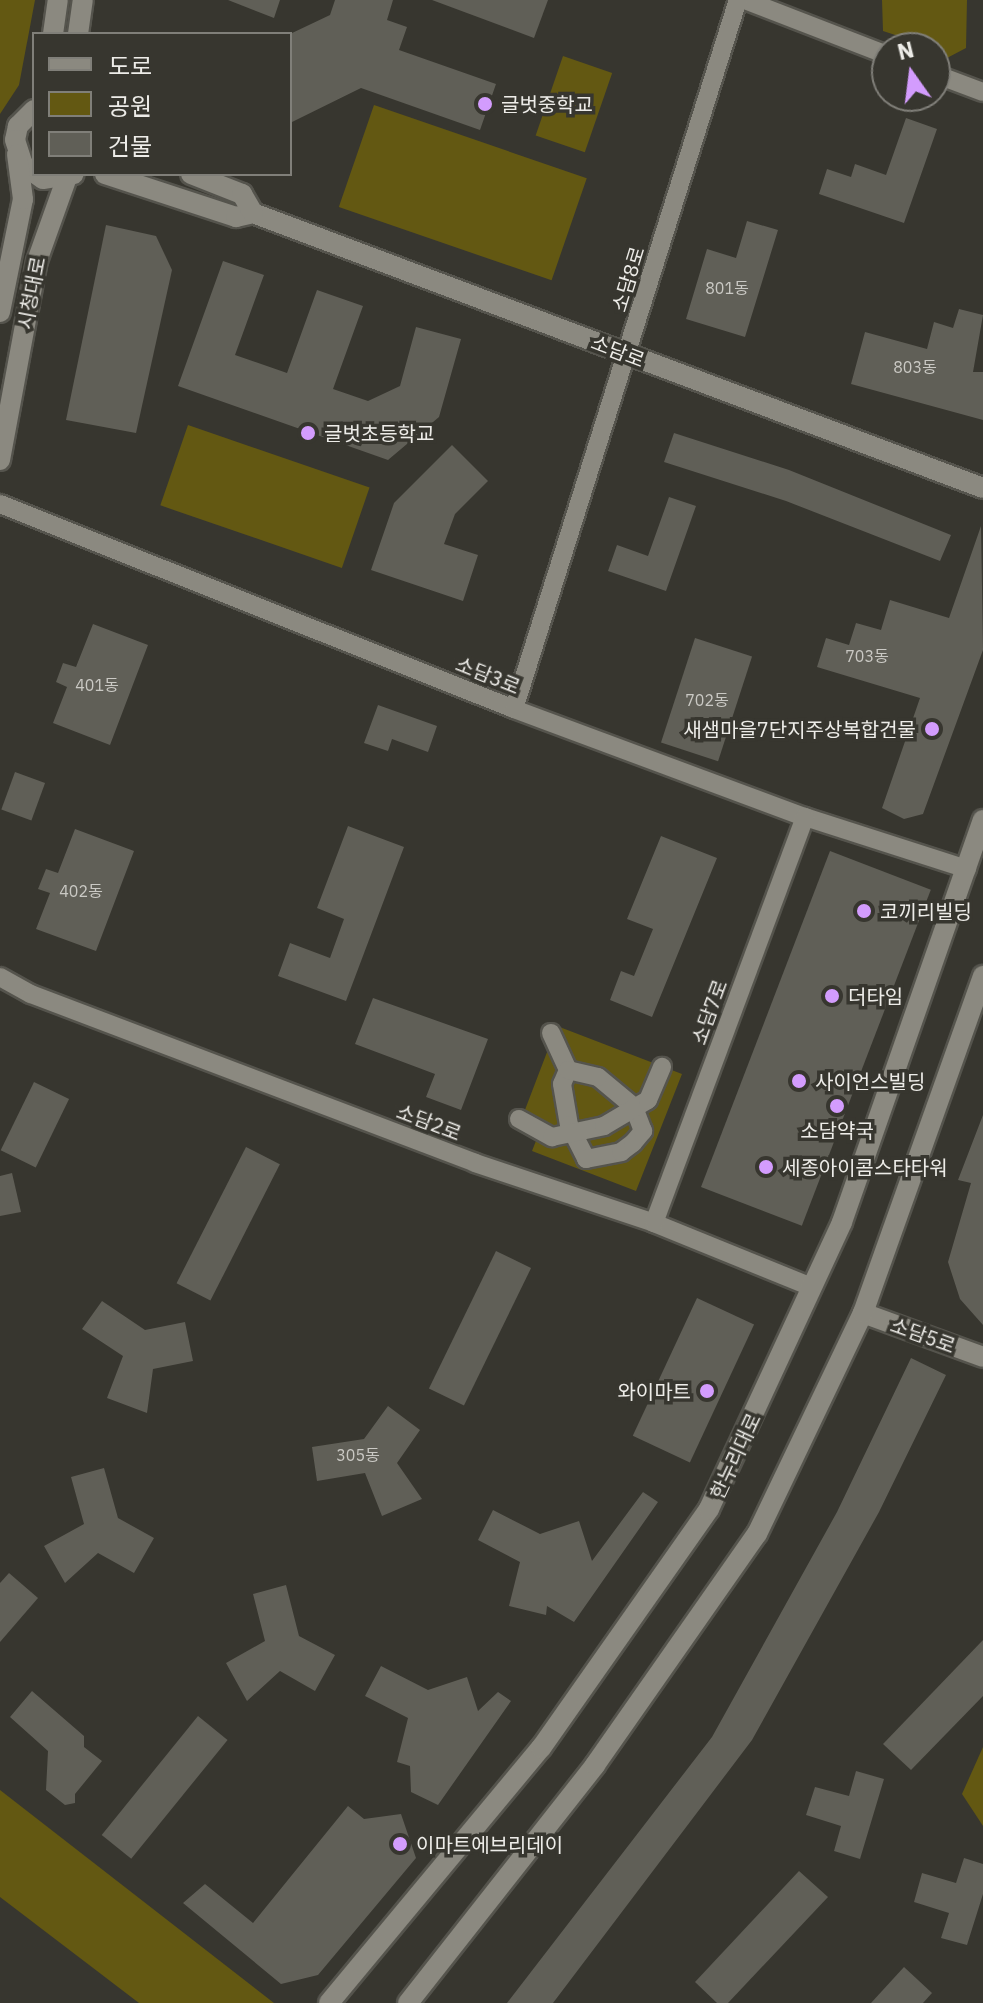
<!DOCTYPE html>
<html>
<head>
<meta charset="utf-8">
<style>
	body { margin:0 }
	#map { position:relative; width:983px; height:2003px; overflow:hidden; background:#37362f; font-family:"IBM Plex Sans","Noto Sans KR",sans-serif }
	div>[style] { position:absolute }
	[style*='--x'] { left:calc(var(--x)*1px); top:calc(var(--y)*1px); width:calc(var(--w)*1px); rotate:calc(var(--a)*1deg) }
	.green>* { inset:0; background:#635812; transform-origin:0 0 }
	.building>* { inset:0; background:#605f57; transform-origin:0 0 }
	.roads { filter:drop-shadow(2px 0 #55544d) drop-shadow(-2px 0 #55544d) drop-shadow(0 2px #55544d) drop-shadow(0 -2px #55544d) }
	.street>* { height:18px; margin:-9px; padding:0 9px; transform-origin:9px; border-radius:9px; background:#8b8980 }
	.secondary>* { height:20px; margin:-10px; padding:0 10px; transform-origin:10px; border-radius:10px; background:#8b8980 }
	.dots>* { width:22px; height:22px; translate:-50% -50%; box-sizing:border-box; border:4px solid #37362f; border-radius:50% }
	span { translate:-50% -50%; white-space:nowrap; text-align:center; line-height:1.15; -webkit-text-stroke:7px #37362f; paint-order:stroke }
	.number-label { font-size:16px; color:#cac9c4 }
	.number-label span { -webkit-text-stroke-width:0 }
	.poi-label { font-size:20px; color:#edece8 }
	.left { translate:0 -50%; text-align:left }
	.right { translate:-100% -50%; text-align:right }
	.street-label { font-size:20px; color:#edece8 }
	.legend { position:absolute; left:32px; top:32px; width:260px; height:144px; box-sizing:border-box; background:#37362f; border:2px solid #807f79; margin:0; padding:10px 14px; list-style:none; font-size:24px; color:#edece8 }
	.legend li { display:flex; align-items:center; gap:16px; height:40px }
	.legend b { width:40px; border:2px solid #807f79 }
	.north { position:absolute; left:871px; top:32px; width:80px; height:80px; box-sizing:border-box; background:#37362f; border:2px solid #807f79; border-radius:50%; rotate:346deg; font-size:22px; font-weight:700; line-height:32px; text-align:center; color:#edece8 }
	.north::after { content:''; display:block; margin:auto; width:28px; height:36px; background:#d39cfd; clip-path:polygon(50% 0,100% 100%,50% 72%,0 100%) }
</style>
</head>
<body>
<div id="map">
	<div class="green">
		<div style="clip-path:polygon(0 0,35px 0,19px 85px,0 114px)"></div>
		<div style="clip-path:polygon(882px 0,967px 0,966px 48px,947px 58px,935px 48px,883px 31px)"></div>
		<div style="left:563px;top:56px;width:52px;height:84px;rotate:19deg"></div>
		<div style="left:374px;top:105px;width:225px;height:108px;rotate:19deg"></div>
		<div style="left:188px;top:425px;width:192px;height:85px;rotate:19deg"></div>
		<div style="clip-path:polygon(557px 1026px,682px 1074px,636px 1191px,532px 1151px,543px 1123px,523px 1115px)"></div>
		<div style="clip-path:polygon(983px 1747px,983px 1826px,962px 1794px)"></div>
		<div style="clip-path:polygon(0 1790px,274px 2003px,139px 2003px,0 1897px)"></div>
	</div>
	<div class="building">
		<div style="clip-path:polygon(228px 0,280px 0,274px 18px)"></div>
		<div style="clip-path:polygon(335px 0,393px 0,387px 20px,407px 27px,399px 50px,496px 84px,480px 130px,361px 88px,290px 123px,290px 34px,330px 15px)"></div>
		<div style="clip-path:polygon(432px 0,548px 0,534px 38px)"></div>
		<div style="clip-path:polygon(906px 118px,937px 129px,904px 223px,819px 194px,827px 169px,851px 177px,855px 164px,886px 175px)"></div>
		<div style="clip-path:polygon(747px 221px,778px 230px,745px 337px,686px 319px,707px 249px,736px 258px)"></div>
		<div style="clip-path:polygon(106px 225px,156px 236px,172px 270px,136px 433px,66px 420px)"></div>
		<div style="clip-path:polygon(223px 261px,264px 275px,235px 355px,287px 373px,317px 290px,363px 306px,333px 389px,368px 401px,400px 386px,416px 327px,461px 339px,439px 417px,388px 460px,178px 386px)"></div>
		<div style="clip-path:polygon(959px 309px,983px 315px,973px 372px,983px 372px,983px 420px,851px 384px,865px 332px,927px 349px,934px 322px,953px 328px)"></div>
		<div style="clip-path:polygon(674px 433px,789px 470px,951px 535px,940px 561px,786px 501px,664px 462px)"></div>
		<div style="clip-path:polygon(452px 445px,488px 481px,455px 514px,444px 544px,478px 555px,463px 601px,371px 570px,394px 503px)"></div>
		<div style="clip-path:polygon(669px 497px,696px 506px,666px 591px,608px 571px,617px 545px,648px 556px)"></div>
		<div style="clip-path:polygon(981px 526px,983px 650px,923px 814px,904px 819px,882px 808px,920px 698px,817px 667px,826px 638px,849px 645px,856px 623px,881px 630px,890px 600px,949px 618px)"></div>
		<div style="clip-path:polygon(93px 624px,148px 645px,110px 745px,53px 723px,67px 687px,56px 682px,63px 663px,76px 667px)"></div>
		<div style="left:695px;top:638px;width:60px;height:110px;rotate:18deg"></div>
		<div style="clip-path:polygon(378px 705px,437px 726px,428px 752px,392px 739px,388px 751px,364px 743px)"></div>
		<div style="left:15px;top:772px;width:32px;height:40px;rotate:20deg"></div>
		<div style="clip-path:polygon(348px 826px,404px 847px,346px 1001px,278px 976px,290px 943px,330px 958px,344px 919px,317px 908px)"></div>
		<div style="clip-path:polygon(75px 829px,134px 851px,96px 951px,36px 929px,50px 893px,38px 889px,46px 869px,58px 873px)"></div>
		<div style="clip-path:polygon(661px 836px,717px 858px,652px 1017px,610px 1000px,621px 971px,634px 976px,653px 929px,627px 919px)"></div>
		<div style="left:830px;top:851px;width:108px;height:360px;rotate:21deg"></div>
		<div style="clip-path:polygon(373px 998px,488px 1039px,461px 1110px,426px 1097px,435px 1074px,355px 1044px)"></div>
		<div style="left:34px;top:1082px;width:39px;height:76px;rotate:26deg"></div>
		<div style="clip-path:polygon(983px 1115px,983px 1325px,960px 1299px,948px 1262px,971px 1183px,958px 1180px)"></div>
		<div style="left:246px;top:1147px;width:38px;height:153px;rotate:27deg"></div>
		<div style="clip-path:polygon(12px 1173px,21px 1212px,0 1216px,0 1176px)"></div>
		<div style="left:496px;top:1251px;width:39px;height:153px;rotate:26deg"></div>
		<div style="left:697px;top:1298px;width:63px;height:152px;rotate:25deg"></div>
		<div style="clip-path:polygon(102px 1301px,145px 1330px,185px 1322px,193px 1361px,153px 1369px,147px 1413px,107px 1398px,123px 1356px,82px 1329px)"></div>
		<div style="clip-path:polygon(911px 1358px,946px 1375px,879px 1512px,752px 1740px,553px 2003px,507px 2003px,712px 1737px,837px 1512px)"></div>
		<div style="clip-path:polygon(388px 1406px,420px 1430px,397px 1463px,422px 1499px,382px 1516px,365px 1473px,317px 1481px,312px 1447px,364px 1439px)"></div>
		<div style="clip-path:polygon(104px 1468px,118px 1518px,154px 1538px,134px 1573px,98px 1553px,65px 1583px,44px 1546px,84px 1524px,71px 1477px)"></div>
		<div style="clip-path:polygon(643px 1492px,658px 1502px,574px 1622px,547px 1606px,546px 1615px,509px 1606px,520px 1562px,478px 1540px,493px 1510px,540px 1534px,579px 1521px,592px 1561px)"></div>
		<div style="clip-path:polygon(9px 1573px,38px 1598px,0 1642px,0 1583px)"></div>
		<div style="clip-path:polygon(286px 1585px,299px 1636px,335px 1655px,315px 1691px,280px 1671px,247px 1701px,226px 1663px,265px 1641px,253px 1594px)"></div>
		<div style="clip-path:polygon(983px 1640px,983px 1696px,911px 1770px,883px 1744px)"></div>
		<div style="clip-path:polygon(381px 1666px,428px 1690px,467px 1677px,478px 1711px,498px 1692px,511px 1701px,438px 1805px,411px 1792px,410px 1766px,397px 1762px,408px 1718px,365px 1696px)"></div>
		<div style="clip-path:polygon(32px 1691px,84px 1736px,84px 1747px,102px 1761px,75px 1794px,75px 1803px,65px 1805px,46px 1790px,48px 1751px,10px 1717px)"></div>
		<div style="left:198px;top:1716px;width:38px;height:153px;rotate:39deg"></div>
		<div style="clip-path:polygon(856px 1771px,884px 1779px,860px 1859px,834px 1851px,841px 1826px,806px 1815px,815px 1787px,849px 1796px)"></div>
		<div style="clip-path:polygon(348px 1806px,364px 1819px,401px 1814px,416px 1858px,318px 1975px,281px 1984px,183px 1903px,205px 1884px,253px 1923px)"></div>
		<div style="clip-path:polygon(964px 1858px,983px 1864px,983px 1894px,967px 1945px,941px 1938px,949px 1913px,914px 1902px,922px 1873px,956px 1883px)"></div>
		<div style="clip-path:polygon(799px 1871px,828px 1897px,728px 2003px,717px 2003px,695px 1982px)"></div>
		<div style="clip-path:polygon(904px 1967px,932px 1993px,923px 2003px,871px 2003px)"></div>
	</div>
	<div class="roads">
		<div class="street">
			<div style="--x:745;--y:0;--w:152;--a:21.2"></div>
			<div style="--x:935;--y:74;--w:51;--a:20.6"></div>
			<div style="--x:0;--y:504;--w:553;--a:21.74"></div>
			<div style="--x:514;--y:709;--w:310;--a:20.4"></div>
			<div style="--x:805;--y:817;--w:170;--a:17.8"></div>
			<div style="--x:514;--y:709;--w:744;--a:-72.47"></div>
			<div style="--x:0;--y:977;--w:35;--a:29"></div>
			<div style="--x:31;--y:994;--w:475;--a:20.8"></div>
			<div style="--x:475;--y:1163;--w:189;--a:18.5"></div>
			<div style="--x:654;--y:1223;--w:170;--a:22.1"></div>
			<div style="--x:551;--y:1033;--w:41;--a:65.3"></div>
			<div style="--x:568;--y:1070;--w:15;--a:113"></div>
			<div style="--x:562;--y:1084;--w:42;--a:80.3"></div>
			<div style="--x:569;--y:1125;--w:38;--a:63"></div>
			<div style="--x:586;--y:1159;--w:36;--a:-11"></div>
			<div style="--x:621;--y:1152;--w:15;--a:-37"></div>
			<div style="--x:633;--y:1143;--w:16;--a:-50"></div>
			<div style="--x:643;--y:1131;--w:26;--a:-111"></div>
			<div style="--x:634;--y:1107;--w:47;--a:-140.2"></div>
			<div style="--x:598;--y:1077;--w:31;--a:-167"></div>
			<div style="--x:519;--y:1119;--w:38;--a:29"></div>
			<div style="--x:552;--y:1137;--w:53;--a:-11.9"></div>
			<div style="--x:604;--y:1126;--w:51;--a:-30.6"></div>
			<div style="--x:648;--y:1100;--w:36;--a:-67"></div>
			<div style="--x:654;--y:1223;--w:433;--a:-69.6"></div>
		</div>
		<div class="secondary">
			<div style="--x:53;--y:34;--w:34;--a:-82"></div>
			<div style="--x:78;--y:34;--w:34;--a:-82"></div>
			<div style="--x:34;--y:110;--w:23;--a:135"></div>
			<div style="--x:18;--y:126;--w:14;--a:102"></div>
			<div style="--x:15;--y:140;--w:26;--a:72"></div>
			<div style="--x:23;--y:165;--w:24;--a:35"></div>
			<div style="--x:43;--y:179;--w:31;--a:-9"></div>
			<div style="--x:105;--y:174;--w:138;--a:18.2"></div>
			<div style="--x:236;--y:217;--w:17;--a:-13"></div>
			<div style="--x:253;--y:213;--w:780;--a:20.64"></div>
			<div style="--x:191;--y:174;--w:55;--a:21.4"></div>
			<div style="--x:242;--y:194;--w:22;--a:60"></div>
			<div style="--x:0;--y:312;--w:115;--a:-78.5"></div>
			<div style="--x:23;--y:199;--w:45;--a:-97.6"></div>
			<div style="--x:0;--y:460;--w:202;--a:-79.5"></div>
			<div style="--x:37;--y:261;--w:89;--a:-70.3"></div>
			<div style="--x:863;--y:1313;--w:128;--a:20.1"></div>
			<div style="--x:329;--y:2003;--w:332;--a:-50.3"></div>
			<div style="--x:541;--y:1748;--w:292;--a:-54.9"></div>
			<div style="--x:709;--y:1509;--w:316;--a:-65.1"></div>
			<div style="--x:842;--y:1222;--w:426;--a:-70.7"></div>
			<div style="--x:408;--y:2003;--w:303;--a:-51.8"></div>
			<div style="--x:595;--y:1765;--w:282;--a:-55"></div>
			<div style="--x:757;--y:1534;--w:245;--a:-64.4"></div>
			<div style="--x:863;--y:1313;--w:358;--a:-70.4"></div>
		</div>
	</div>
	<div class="dots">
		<div style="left:485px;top:104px;background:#d39cfd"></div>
		<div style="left:308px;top:433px;background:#d39cfd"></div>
		<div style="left:932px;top:729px;background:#d39cfd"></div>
		<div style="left:864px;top:911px;background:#d39cfd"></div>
		<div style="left:832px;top:996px;background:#d39cfd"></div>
		<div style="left:799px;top:1081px;background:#d39cfd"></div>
		<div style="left:837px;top:1106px;background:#d39cfd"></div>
		<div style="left:766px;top:1167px;background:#d39cfd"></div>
		<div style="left:707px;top:1391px;background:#d39cfd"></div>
		<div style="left:400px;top:1844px;background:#d39cfd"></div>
	</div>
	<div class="number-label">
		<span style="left:727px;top:288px">801동</span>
		<span style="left:915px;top:367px">803동</span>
		<span style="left:867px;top:656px">703동</span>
		<span style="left:97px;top:685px">401동</span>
		<span style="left:707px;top:700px">702동</span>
		<span style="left:81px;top:891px">402동</span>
		<span style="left:358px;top:1455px">305동</span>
	</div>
	<div class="poi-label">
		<span class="left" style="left:501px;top:104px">글벗중학교</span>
		<span class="left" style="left:324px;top:433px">글벗초등학교</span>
		<span class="right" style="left:916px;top:729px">새샘마을7단지주상복합건물</span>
		<span class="left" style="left:880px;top:911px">코끼리빌딩</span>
		<span class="left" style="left:848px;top:996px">더타임</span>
		<span class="left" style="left:815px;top:1081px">사이언스빌딩</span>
		<span style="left:837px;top:1130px">소담약국</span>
		<span class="left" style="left:782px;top:1167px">세종아이콤스타타워</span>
		<span class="right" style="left:691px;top:1391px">와이마트</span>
		<span class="left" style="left:416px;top:1844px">이마트에브리데이</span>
	</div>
	<div class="street-label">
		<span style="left:628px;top:279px;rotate:-73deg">소담8로</span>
		<span style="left:31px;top:293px;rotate:-79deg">시청대로</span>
		<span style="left:618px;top:351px;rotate:21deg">소담로</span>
		<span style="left:488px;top:675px;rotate:22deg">소담3로</span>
		<span style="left:709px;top:1012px;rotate:-70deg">소담7로</span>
		<span style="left:429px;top:1122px;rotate:21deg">소담2로</span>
		<span style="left:923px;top:1335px;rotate:20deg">소담5로</span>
		<span style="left:735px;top:1456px;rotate:-65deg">한누리대로</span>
	</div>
	<ul class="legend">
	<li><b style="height:10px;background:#8b8980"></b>도로</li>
	<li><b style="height:22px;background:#635812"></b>공원</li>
	<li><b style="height:22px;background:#605f57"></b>건물</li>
	</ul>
	<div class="north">N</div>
</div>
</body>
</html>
